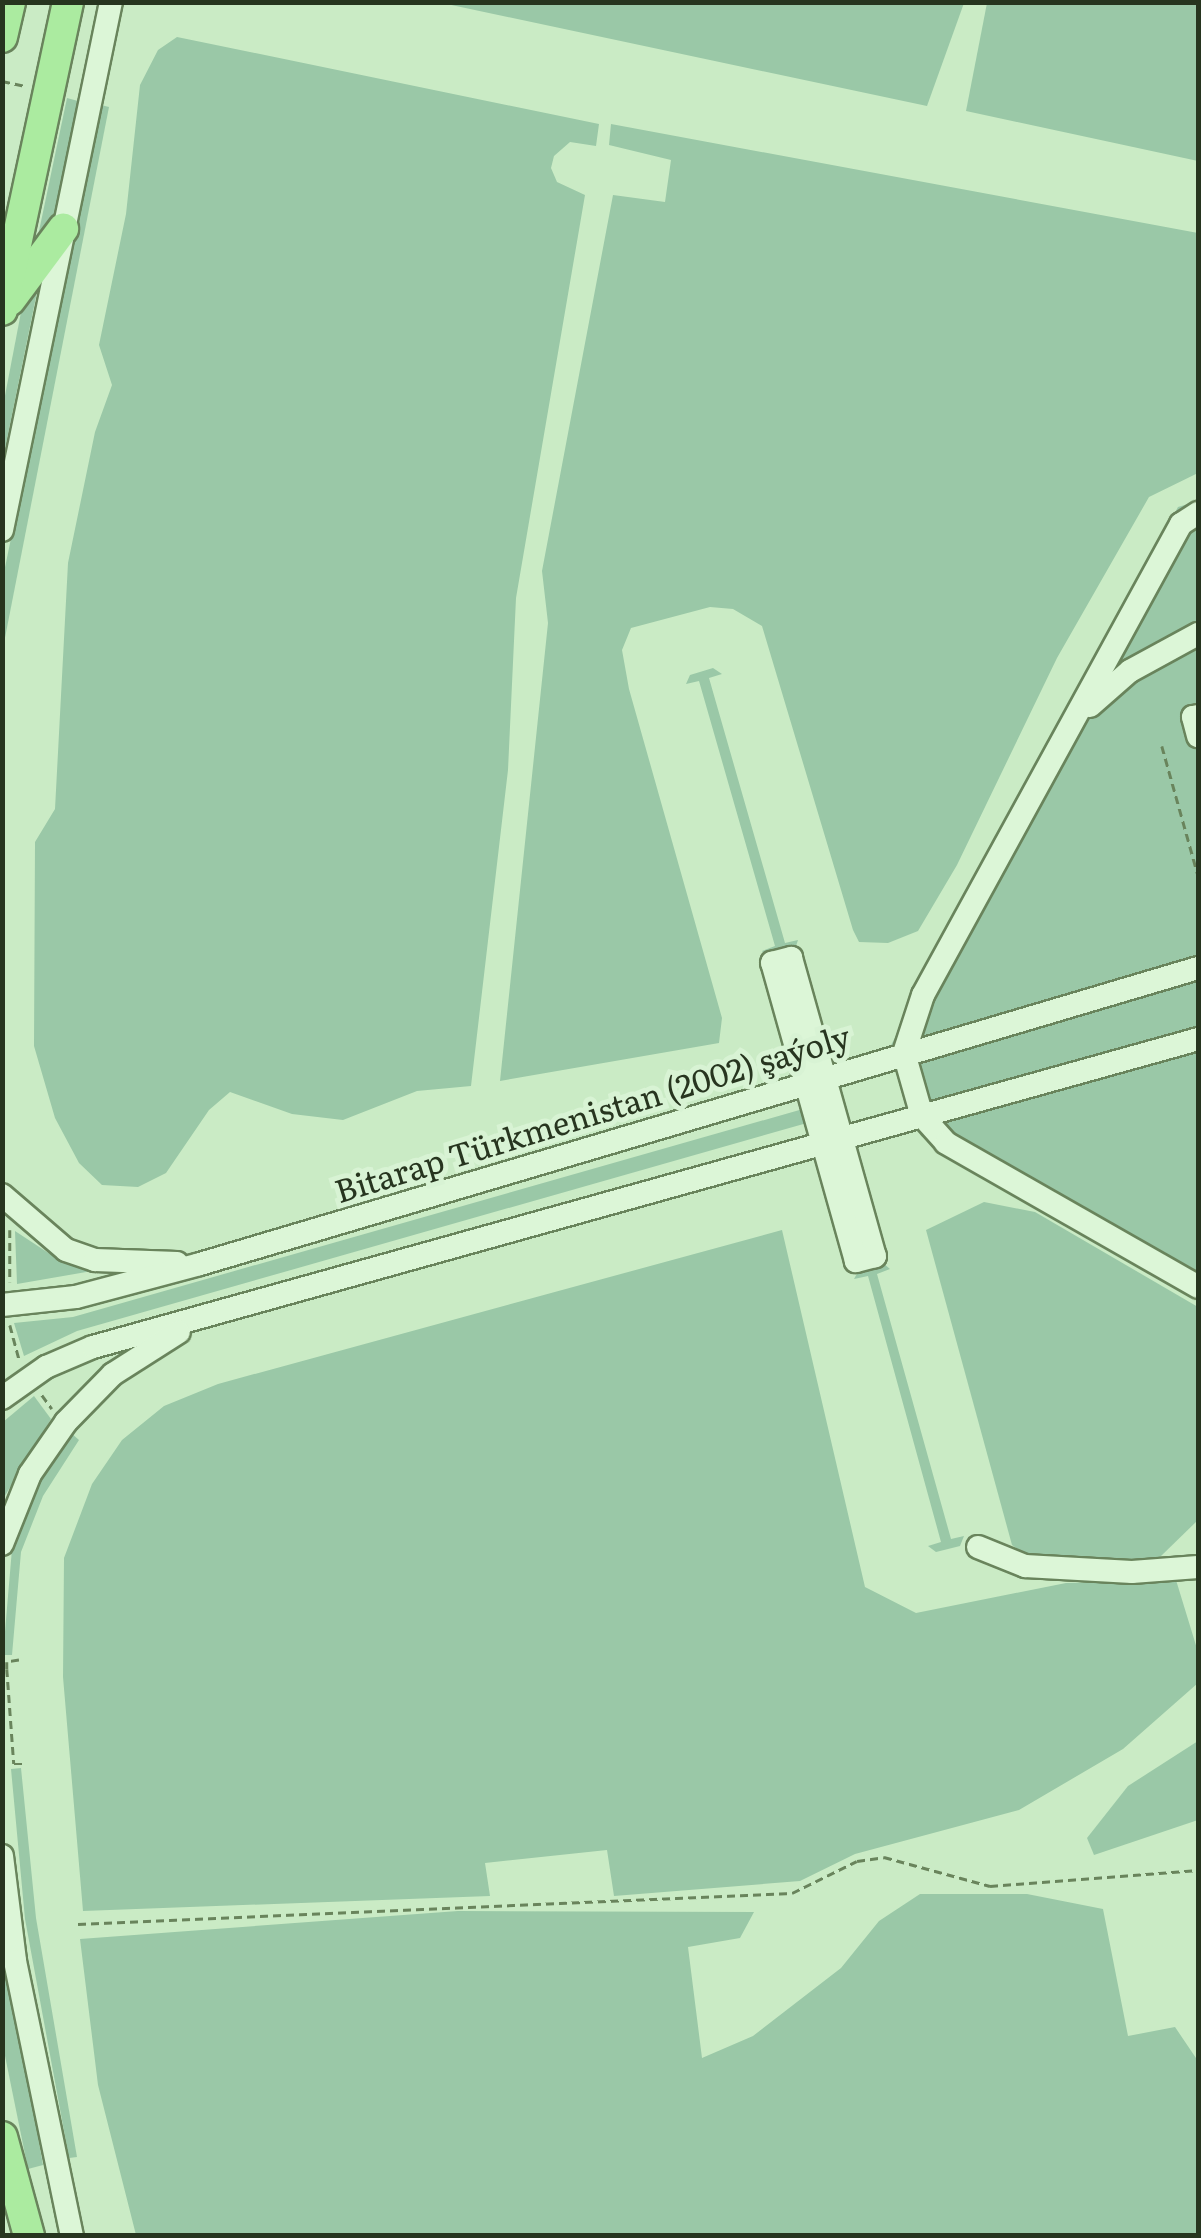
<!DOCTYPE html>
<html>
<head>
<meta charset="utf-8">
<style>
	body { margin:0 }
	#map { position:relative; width:1201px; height:2238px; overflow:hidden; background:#caebc5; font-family:Literata,serif }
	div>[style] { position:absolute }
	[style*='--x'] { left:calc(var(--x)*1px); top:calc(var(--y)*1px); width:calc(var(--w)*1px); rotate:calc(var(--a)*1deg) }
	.green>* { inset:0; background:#9ac8a7 }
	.path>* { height:2.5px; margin-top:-1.25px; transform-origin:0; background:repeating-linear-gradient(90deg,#69845c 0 8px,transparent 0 13px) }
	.roads { filter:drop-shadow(2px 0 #69845c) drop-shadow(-2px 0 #69845c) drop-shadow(0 2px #69845c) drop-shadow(0 -2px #69845c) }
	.minor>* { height:22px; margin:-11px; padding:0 11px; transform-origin:11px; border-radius:11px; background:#dcf6d7 }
	.major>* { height:30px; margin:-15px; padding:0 15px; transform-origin:15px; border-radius:15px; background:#abeba0 }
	span { translate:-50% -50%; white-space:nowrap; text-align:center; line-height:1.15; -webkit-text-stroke:10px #d8f3d4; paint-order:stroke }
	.street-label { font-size:32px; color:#27351f }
	.frame { position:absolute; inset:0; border:5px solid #27351f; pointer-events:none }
</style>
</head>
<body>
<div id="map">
	<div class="green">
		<div style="clip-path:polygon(442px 3px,964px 3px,927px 106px)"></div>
		<div style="clip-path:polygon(987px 3px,1198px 3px,1198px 161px,966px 111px)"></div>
		<div style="clip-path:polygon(177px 37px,599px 124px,596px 146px,570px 142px,554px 156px,551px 168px,557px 182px,585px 195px,516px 598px,508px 770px,471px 1086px,417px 1091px,343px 1120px,292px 1114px,230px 1092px,209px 1110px,166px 1173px,138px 1187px,102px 1185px,79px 1163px,55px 1118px,34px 1046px,35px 842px,55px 809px,68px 563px,95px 432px,112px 385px,99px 345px,126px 214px,140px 85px,158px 50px)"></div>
		<div style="clip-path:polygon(67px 98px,78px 101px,52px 224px,35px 250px)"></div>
		<div style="clip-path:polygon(101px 105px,109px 107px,3px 648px,3px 577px)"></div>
		<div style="clip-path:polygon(611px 124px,1198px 233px,1198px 473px,1149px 497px,1057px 658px,957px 865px,918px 931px,888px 943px,859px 942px,853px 930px,762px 626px,733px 609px,710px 607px,631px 628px,622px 650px,629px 689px,722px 1018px,719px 1043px,500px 1081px,548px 623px,542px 571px,613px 195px,665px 202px,671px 160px,609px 145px)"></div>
		<div style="clip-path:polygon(38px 287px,3px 459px,3px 406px,22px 307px)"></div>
		<div style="clip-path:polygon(1198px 501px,1198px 1299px,921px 1136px,890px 1047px,1178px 507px)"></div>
		<div style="clip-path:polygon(713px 668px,722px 674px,709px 678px,785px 943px,798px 940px,795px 949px,766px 956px,762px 951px,775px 946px,699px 681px,686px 684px,690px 675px)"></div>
		<div style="clip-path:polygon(803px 1109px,807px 1123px,77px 1331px,24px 1356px,14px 1323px,73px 1317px)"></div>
		<div style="clip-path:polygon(984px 1202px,1035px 1212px,1198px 1307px,1198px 1520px,1160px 1557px,1131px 1563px,1028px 1557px,1012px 1545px,926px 1230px)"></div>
		<div style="clip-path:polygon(782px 1230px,865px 1587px,916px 1613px,1066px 1583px,1176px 1580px,1198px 1652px,1198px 1683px,1123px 1749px,1019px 1810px,855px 1854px,800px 1881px,614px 1896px,607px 1850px,485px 1863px,490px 1896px,83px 1911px,63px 1677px,64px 1558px,92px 1484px,122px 1440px,164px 1406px,218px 1384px)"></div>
		<div style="clip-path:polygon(15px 1231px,53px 1256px,92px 1271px,17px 1284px)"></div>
		<div style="clip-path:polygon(883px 1263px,890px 1269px,877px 1274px,951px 1539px,964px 1536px,960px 1546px,936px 1552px,928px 1546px,941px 1542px,868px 1276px,854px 1279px,859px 1270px)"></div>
		<div style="clip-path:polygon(34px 1396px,51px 1419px,3px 1499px,3px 1422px)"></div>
		<div style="clip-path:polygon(71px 1433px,79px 1440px,43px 1496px,21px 1552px,12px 1655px,3px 1655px,12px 1549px,34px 1491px)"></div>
		<div style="clip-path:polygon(1198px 1741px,1198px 1820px,1094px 1855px,1087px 1838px,1128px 1786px)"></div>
		<div style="clip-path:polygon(21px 1768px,36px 1918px,77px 2157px,69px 2158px,25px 1919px,11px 1769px)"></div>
		<div style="clip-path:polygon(920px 1894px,1027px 1894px,1103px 1909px,1128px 2036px,1175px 2027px,1198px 2061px,1198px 2235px,136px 2235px,98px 2085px,80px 1939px,458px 1911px,754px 1912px,740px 1938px,688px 1947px,702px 2058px,753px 2036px,841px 1968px,879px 1921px)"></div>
		<div style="clip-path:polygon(2px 1933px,43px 2165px,28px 2169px,3px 2046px)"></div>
	</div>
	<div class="path">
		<div style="--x:2;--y:81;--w:24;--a:12"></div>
		<div style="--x:1162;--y:746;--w:134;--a:74.4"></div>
		<div style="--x:10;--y:1230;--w:52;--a:90"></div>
		<div style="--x:10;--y:1325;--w:35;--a:75"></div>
		<div style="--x:42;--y:1395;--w:17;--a:54"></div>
		<div style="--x:19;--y:1660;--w:12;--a:171"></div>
		<div style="--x:7;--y:1662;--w:7;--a:90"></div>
		<div style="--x:7;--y:1669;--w:95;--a:85.8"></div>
		<div style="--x:14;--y:1764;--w:13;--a:0"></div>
		<div style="--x:78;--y:1924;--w:715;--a:-2.49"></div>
		<div style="--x:792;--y:1893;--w:72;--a:-26.2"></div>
		<div style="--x:857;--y:1861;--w:27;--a:-8"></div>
		<div style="--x:884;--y:1857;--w:110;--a:15.3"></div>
		<div style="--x:990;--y:1886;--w:209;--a:-4.4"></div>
	</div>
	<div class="roads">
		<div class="minor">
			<div style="--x:1198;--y:513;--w:20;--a:147"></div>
			<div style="--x:1181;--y:524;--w:537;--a:118.71"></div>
			<div style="--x:923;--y:995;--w:61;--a:108.1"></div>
			<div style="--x:904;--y:1053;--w:66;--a:74.1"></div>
			<div style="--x:922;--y:1116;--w:36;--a:48"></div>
			<div style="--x:946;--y:1143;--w:290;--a:29.7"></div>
			<div style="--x:2;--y:530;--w:539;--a:-78.34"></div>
			<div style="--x:1090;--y:706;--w:53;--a:-41.2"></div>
			<div style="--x:1130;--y:671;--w:77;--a:-28.6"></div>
			<div style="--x:1198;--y:716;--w:5;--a:169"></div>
			<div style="--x:1193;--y:717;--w:20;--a:75"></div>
			<div style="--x:791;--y:958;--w:310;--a:74.3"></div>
			<div style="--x:875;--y:1256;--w:20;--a:165"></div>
			<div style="--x:856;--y:1261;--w:310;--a:-105.7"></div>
			<div style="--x:772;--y:963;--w:20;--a:-15"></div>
			<div style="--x:2;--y:1195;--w:84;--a:40.7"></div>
			<div style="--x:66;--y:1250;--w:31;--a:19"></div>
			<div style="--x:95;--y:1260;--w:82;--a:2.1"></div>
			<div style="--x:2;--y:1305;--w:74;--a:-6.2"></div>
			<div style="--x:76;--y:1297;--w:128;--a:-14.9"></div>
			<div style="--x:200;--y:1264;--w:1041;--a:-16.52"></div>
			<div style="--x:2;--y:1398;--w:54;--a:-35.2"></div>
			<div style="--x:46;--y:1367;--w:51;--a:-23.1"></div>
			<div style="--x:93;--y:1347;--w:1147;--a:-15.57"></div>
			<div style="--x:2;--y:1544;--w:75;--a:-68.2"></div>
			<div style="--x:30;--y:1474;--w:63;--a:-55.3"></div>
			<div style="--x:66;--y:1422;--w:67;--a:-45.6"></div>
			<div style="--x:113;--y:1374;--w:78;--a:-32.5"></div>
			<div style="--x:978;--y:1547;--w:51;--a:22"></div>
			<div style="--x:1025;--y:1566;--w:107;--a:3.2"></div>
			<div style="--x:1132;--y:1572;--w:66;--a:-4.3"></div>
			<div style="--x:2;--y:1856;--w:106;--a:82.9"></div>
			<div style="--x:15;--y:1961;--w:281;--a:78.3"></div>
		</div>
		<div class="major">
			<div style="--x:2;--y:37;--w:36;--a:-77"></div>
			<div style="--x:10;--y:300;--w:89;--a:-53.3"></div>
			<div style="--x:2;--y:310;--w:315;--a:-77.9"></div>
			<div style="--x:2;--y:2137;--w:103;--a:74.7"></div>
		</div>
	</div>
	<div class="street-label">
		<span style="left:592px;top:1112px;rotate:-17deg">Bitarap Türkmenistan (2002) şaýoly</span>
	</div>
	<div class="frame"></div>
</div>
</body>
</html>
